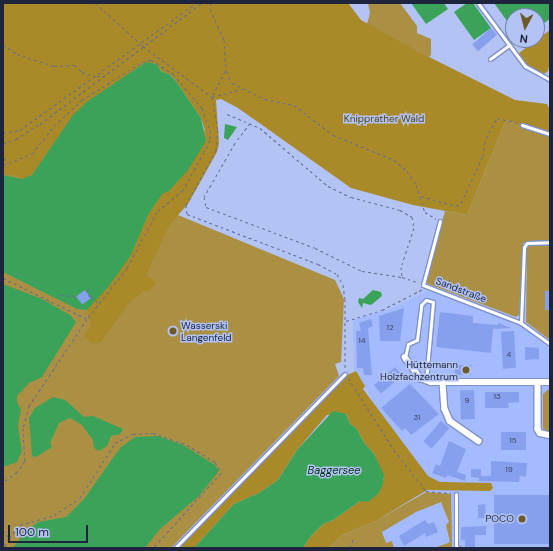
<!DOCTYPE html>
<html>
<head>
<meta charset="utf-8">
<style>
	body { margin:0 }
	#map { position:relative; width:553px; height:551px; overflow:hidden; background:#b2c3f4; font-family:"DM Sans",sans-serif }
	div>[style] { position:absolute }
	[style*='--x'] { left:calc(var(--x)*1px); top:calc(var(--y)*1px); width:calc(var(--w)*1px); rotate:calc(var(--a)*1deg) }
	.built>* { inset:0; background:#a4bbff }
	.green>* { inset:0; background:#ab9044 }
	.forest>* { inset:0; background:#a98928 }
	.water>* { inset:0; background:#3aa359 }
	.building>* { inset:0; background:#87a0ee; transform-origin:0 0 }
	.path>* { height:1px; margin-top:-0.5px; transform-origin:0; background:repeating-linear-gradient(90deg,#626d90 0 3px,transparent 0 6px) }
	.roads { filter:drop-shadow(1px 0 #7d90ca) drop-shadow(-1px 0 #7d90ca) drop-shadow(0 1px #7d90ca) drop-shadow(0 -1px #7d90ca) }
	.lane>* { height:3px; margin:-1.5px; padding:0 1.5px; transform-origin:1.5px; border-radius:1.5px; background:#fff }
	.street>* { height:5.5px; margin:-2.75px; padding:0 2.75px; transform-origin:2.75px; border-radius:2.75px; background:#fff }
	.dots>* { width:11px; height:11px; translate:-50% -50%; box-sizing:border-box; border:2px solid #b2c3f4; border-radius:50% }
	span { translate:-50% -50%; white-space:nowrap; text-align:center; line-height:1.15; -webkit-text-stroke:3px #b2c3f4; paint-order:stroke }
	.number-label { font-size:8px; color:#384368 }
	.number-label span { -webkit-text-stroke-width:0 }
	.park-label { font-size:10px; color:#53420f }
	.street-label { font-size:10px; color:#1d243b }
	.poi-label { font-size:10px; color:#1d243b }
	.left { translate:0 -50%; text-align:left }
	.right { translate:-100% -50%; text-align:right }
	.water-label { font-size:11px; color:#073315; font-style:italic }
	.frame { position:absolute; inset:0; border:4px solid #1d243b; pointer-events:none }
	.north { position:absolute; left:505px; top:8px; width:40px; height:40px; box-sizing:border-box; background:#b2c3f4; border:1px solid #7683aa; border-radius:50%; rotate:187deg; font-size:11px; font-weight:700; line-height:16px; text-align:center; color:#1d243b }
	.north::after { content:''; display:block; margin:auto; width:14px; height:18px; background:#6c5a29; clip-path:polygon(50% 0,100% 100%,50% 72%,0 100%) }
	.scale { position:absolute; left:8px; top:525px; width:80px; height:18px; box-sizing:border-box; border:2px solid #1d243b; border-top:0; padding-left:5px; font-size:12px; line-height:14px; white-space:nowrap; color:#1d243b; -webkit-text-stroke:3px #b2c3f4; paint-order:stroke }
</style>
</head>
<body>
<div id="map">
	<div class="built">
		<div style="clip-path:polygon(427px 291px,440px 293px,522px 326px,550px 349px,550px 548px,328px 548px,342px 535px,376px 521px,426px 493px,432px 483px,390px 430px,354px 369px,353px 320px,390px 309px)"></div>
	</div>
	<div class="green">
		<div style="clip-path:polygon(368px 3px,400px 3px,417px 26px,417px 33px,431px 39px,431px 55px,429px 57px,367px 24px,370px 13px)"></div>
		<div style="clip-path:polygon(143px 50px,214px 143px,178px 215px,335px 280px,344px 299px,341px 362px,335px 364px,339px 376px,171px 548px,3px 548px,3px 148px)"></div>
		<div style="clip-path:polygon(506px 120px,550px 136px,550px 241px,523px 243px,519px 315px,516px 317px,426px 283px,445px 211px,467px 215px)"></div>
		<div style="clip-path:polygon(527px 245px,550px 245px,550px 340px,526px 322px)"></div>
		<div style="clip-path:polygon(550px 388px,550px 431px,546px 431px,543px 428px,543px 394px)"></div>
		<div style="clip-path:polygon(426px 492px,451px 494px,452px 547px,435px 548px,450px 542px,446px 525px,449px 522px,441px 502px,416px 512px,382px 532px,386px 543px,392px 541px,394px 548px,328px 548px,342px 535px,376px 521px)"></div>
	</div>
	<div class="forest">
		<div style="clip-path:polygon(3px 3px,348px 3px,361px 20px,429px 57px,515px 100px,547px 104px,550px 110px,550px 136px,506px 120px,467px 215px,413px 205px,351px 188px,238px 108px,221px 99px,216px 100px,219px 143px,217px 152px,188px 204px,170px 224px,146px 275px,157px 283px,149px 291px,143px 291px,128px 304px,101px 342px,93px 344px,84px 336px,91px 326px,87px 310px,131px 255px,148px 215px,162px 194px,169px 191px,178px 181px,206px 141px,206px 134px,201px 118px,175px 80px,169px 74px,162px 72px,156px 64px,146px 62px,88px 101px,73px 115px,32px 175px,22px 179px,16px 175px,3px 175px)"></div>
		<div style="clip-path:polygon(550px 30px,550px 62px,548px 71px,544px 74px,526px 65px,519px 53px)"></div>
		<div style="clip-path:polygon(356px 371px,365px 386px,363px 389px,428px 476px,440px 482px,491px 483px,493px 488px,490px 491px,427px 490px,376px 521px,342px 535px,328px 548px,303px 548px,310px 537px,323px 524px,333px 520px,360px 501px,384px 479px,374px 454px,365px 444px,356px 428px,350px 424px,346px 414px,327px 415px,297px 450px,278px 480px,259px 493px,234px 504px,194px 548px,179px 548px,345px 376px)"></div>
	</div>
	<div class="water">
		<div style="clip-path:polygon(411px 3px,444px 3px,448px 9px,426px 24px)"></div>
		<div style="clip-path:polygon(467px 3px,473px 3px,491px 28px,474px 40px,454px 12px)"></div>
		<div style="clip-path:polygon(494px 3px,550px 3px,550px 19px,537px 28px,537px 16px,513px 16px,513px 29px)"></div>
		<div style="clip-path:polygon(146px 62px,156px 64px,162px 72px,169px 74px,175px 80px,201px 118px,206px 141px,188px 170px,169px 191px,162px 194px,148px 215px,131px 255px,109px 286px,87px 310px,77px 309px,3px 272px,3px 175px,22px 179px,32px 175px,73px 115px,88px 101px)"></div>
		<div style="clip-path:polygon(225px 124px,237px 127px,228px 140px,224px 138px)"></div>
		<div style="clip-path:polygon(3px 284px,42px 299px,70px 315px,76px 322px,42px 377px,29px 383px,17px 396px,17px 402px,21px 409px,18px 426px,22px 451px,17px 462px,3px 467px)"></div>
		<div style="clip-path:polygon(373px 290px,381px 292px,382px 296px,371px 305px,363px 303px,362px 308px,358px 302px,359px 298px,363px 299px)"></div>
		<div style="clip-path:polygon(53px 397px,65px 400px,84px 417px,93px 416px,123px 429px,120px 434px,111px 436px,107px 446px,99px 451px,94px 448px,93px 440px,82px 425px,70px 418px,59px 423px,50px 443px,52px 447px,36px 457px,32px 456px,29px 418px,35px 408px)"></div>
		<div style="clip-path:polygon(333px 411px,346px 414px,350px 424px,356px 428px,365px 444px,374px 454px,384px 475px,383px 484px,378px 494px,368px 502px,360px 501px,333px 520px,323px 524px,310px 537px,303px 548px,194px 548px,234px 504px,259px 493px,278px 480px,297px 450px)"></div>
		<div style="clip-path:polygon(158px 436px,183px 445px,215px 465px,219px 471px,199px 496px,160px 529px,145px 548px,13px 548px,26px 531px,38px 522px,66px 517px,84px 499px,120px 448px,135px 437px)"></div>
	</div>
	<div class="building">
		<div style="left:491px;top:28px;width:9px;height:25px;rotate:49deg"></div>
		<div style="left:85px;top:290px;width:10px;height:11px;rotate:53deg"></div>
		<div style="left:545px;top:291px;width:5px;height:19px"></div>
		<div style="clip-path:polygon(404px 308px,400px 341px,380px 341px,379px 316px)"></div>
		<div style="clip-path:polygon(440px 312px,473px 316px,473px 323px,498px 325px,498px 323px,511px 328px,493px 329px,491px 353px,436px 347px)"></div>
		<div style="clip-path:polygon(371px 319px,373px 326px,368px 328px,372px 375px,364px 375px,363px 368px,357px 368px,356px 331px,361px 331px,359px 323px)"></div>
		<div style="left:514px;top:331px;width:37px;height:13px;rotate:87deg"></div>
		<div style="clip-path:polygon(525px 347px,539px 348px,539px 359px,525px 360px)"></div>
		<div style="left:455px;top:365px;width:16px;height:10px"></div>
		<div style="left:395px;top:367px;width:11px;height:28px;rotate:49deg"></div>
		<div style="clip-path:polygon(410px 384px,439px 414px,411px 435px,405px 428px,402px 431px,381px 408px)"></div>
		<div style="left:474px;top:390px;width:29px;height:14px;rotate:88deg"></div>
		<div style="clip-path:polygon(485px 392px,519px 392px,519px 402px,508px 403px,509px 408px,485px 408px)"></div>
		<div style="left:441px;top:421px;width:11px;height:27px;rotate:41deg"></div>
		<div style="left:526px;top:432px;width:18px;height:25px;rotate:90deg"></div>
		<div style="clip-path:polygon(449px 441px,466px 449px,457px 472px,466px 475px,465px 481px,447px 475px,446px 478px,432px 473px,436px 464px,440px 466px)"></div>
		<div style="clip-path:polygon(491px 461px,527px 463px,526px 477px,520px 476px,519px 482px,479px 481px,479px 478px,471px 477px,471px 469px,481px 469px,481px 476px,491px 476px)"></div>
		<div style="left:494px;top:495px;width:56px;height:49px"></div>
		<div style="clip-path:polygon(485px 504px,486px 518px,478px 518px,478px 505px)"></div>
		<div style="clip-path:polygon(425px 520px,428px 524px,434px 522px,438px 532px,426px 537px,425px 533px,404px 546px,399px 536px)"></div>
		<div style="clip-path:polygon(486px 526px,486px 535px,475px 535px,475px 547px,465px 547px,465px 540px,461px 540px,461px 527px)"></div>
	</div>
	<div class="path">
		<div style="--x:95;--y:3;--w:64;--a:41.9"></div>
		<div style="--x:143;--y:46;--w:86;--a:36.5"></div>
		<div style="--x:212;--y:97;--w:34;--a:80"></div>
		<div style="--x:218;--y:130;--w:20;--a:96"></div>
		<div style="--x:216;--y:150;--w:63;--a:118.6"></div>
		<div style="--x:186;--y:205;--w:9;--a:84"></div>
		<div style="--x:187;--y:214;--w:140;--a:20.9"></div>
		<div style="--x:318;--y:264;--w:21;--a:28"></div>
		<div style="--x:337;--y:274;--w:13;--a:61"></div>
		<div style="--x:343;--y:285;--w:14;--a:82"></div>
		<div style="--x:345;--y:299;--w:71;--a:90"></div>
		<div style="--x:211;--y:3;--w:6;--a:99"></div>
		<div style="--x:210;--y:9;--w:34;--a:66"></div>
		<div style="--x:224;--y:40;--w:31;--a:86"></div>
		<div style="--x:226;--y:71;--w:13;--a:63"></div>
		<div style="--x:232;--y:83;--w:37;--a:26"></div>
		<div style="--x:265;--y:99;--w:30;--a:12"></div>
		<div style="--x:294;--y:105;--w:49;--a:37.6"></div>
		<div style="--x:333;--y:135;--w:66;--a:22.3"></div>
		<div style="--x:394;--y:160;--w:17;--a:40"></div>
		<div style="--x:407;--y:171;--w:17;--a:57"></div>
		<div style="--x:416;--y:185;--w:28;--a:72"></div>
		<div style="--x:425;--y:212;--w:13;--a:32"></div>
		<div style="--x:3;--y:45;--w:17;--a:33"></div>
		<div style="--x:17;--y:54;--w:39;--a:18"></div>
		<div style="--x:54;--y:66;--w:21;--a:-3"></div>
		<div style="--x:75;--y:65;--w:10;--a:45"></div>
		<div style="--x:82;--y:72;--w:12;--a:20"></div>
		<div style="--x:225;--y:71;--w:29;--a:117"></div>
		<div style="--x:212;--y:97;--w:31;--a:-15"></div>
		<div style="--x:97;--y:76;--w:6;--a:0"></div>
		<div style="--x:227;--y:114;--w:36;--a:23"></div>
		<div style="--x:260;--y:128;--w:89;--a:40.5"></div>
		<div style="--x:328;--y:186;--w:25;--a:26"></div>
		<div style="--x:351;--y:197;--w:51;--a:14.9"></div>
		<div style="--x:400;--y:210;--w:14;--a:30"></div>
		<div style="--x:412;--y:217;--w:11;--a:80"></div>
		<div style="--x:414;--y:228;--w:41;--a:108.4"></div>
		<div style="--x:401;--y:267;--w:10;--a:84"></div>
		<div style="--x:402;--y:277;--w:18;--a:19"></div>
		<div style="--x:250;--y:123;--w:25;--a:127"></div>
		<div style="--x:235;--y:143;--w:62;--a:119.9"></div>
		<div style="--x:204;--y:197;--w:10;--a:79"></div>
		<div style="--x:206;--y:207;--w:116;--a:20.6"></div>
		<div style="--x:315;--y:248;--w:52;--a:26.1"></div>
		<div style="--x:362;--y:271;--w:40;--a:8.5"></div>
		<div style="--x:3;--y:133;--w:17;--a:-10"></div>
		<div style="--x:20;--y:130;--w:217;--a:-35.8"></div>
		<div style="--x:3;--y:144;--w:14;--a:-21"></div>
		<div style="--x:16;--y:139;--w:28;--a:-32"></div>
		<div style="--x:40;--y:124;--w:202;--a:-36.8"></div>
		<div style="--x:3;--y:159;--w:5;--a:11"></div>
		<div style="--x:3;--y:165;--w:31;--a:-21"></div>
		<div style="--x:32;--y:154;--w:36;--a:-52"></div>
		<div style="--x:54;--y:126;--w:38;--a:-43"></div>
		<div style="--x:82;--y:100;--w:71;--a:-32.3"></div>
		<div style="--x:142;--y:62;--w:9;--a:-13"></div>
		<div style="--x:151;--y:60;--w:26;--a:32"></div>
		<div style="--x:173;--y:74;--w:45;--a:49.5"></div>
		<div style="--x:202;--y:108;--w:23;--a:70"></div>
		<div style="--x:210;--y:130;--w:10;--a:90"></div>
		<div style="--x:210;--y:140;--w:13;--a:117"></div>
		<div style="--x:204;--y:152;--w:43;--a:118.9"></div>
		<div style="--x:183;--y:190;--w:34;--a:140"></div>
		<div style="--x:157;--y:212;--w:64;--a:118.2"></div>
		<div style="--x:127;--y:268;--w:65;--a:128.1"></div>
		<div style="--x:421;--y:196;--w:36;--a:16"></div>
		<div style="--x:456;--y:206;--w:6;--a:-31"></div>
		<div style="--x:461;--y:203;--w:52;--a:-64.9"></div>
		<div style="--x:483;--y:156;--w:18;--a:-81"></div>
		<div style="--x:486;--y:138;--w:23;--a:-61"></div>
		<div style="--x:497;--y:118;--w:22;--a:13"></div>
		<div style="--x:3;--y:278;--w:93;--a:26"></div>
		<div style="--x:87;--y:319;--w:105;--a:123.7"></div>
		<div style="--x:29;--y:406;--w:23;--a:105"></div>
		<div style="--x:23;--y:428;--w:33;--a:87"></div>
		<div style="--x:25;--y:461;--w:14;--a:126"></div>
		<div style="--x:17;--y:472;--w:17;--a:144"></div>
		<div style="--x:446;--y:288;--w:12;--a:-66"></div>
		<div style="--x:60;--y:295;--w:16;--a:4"></div>
		<div style="--x:90;--y:297;--w:7;--a:-117"></div>
		<div style="--x:87;--y:291;--w:6;--a:-39"></div>
		<div style="--x:91;--y:297;--w:9;--a:36"></div>
		<div style="--x:346;--y:321;--w:38;--a:-17"></div>
		<div style="--x:382;--y:310;--w:46;--a:-27.1"></div>
		<div style="--x:348;--y:378;--w:85;--a:57.4"></div>
		<div style="--x:394;--y:450;--w:52;--a:52"></div>
		<div style="--x:426;--y:491;--w:25;--a:5"></div>
		<div style="--x:3;--y:530;--w:10;--a:53"></div>
		<div style="--x:9;--y:538;--w:11;--a:117"></div>
		<div style="--x:9;--y:538;--w:17;--a:-50"></div>
		<div style="--x:20;--y:525;--w:35;--a:-16"></div>
		<div style="--x:54;--y:515;--w:31;--a:-33"></div>
		<div style="--x:80;--y:498;--w:65;--a:-57.5"></div>
		<div style="--x:115;--y:443;--w:20;--a:-27"></div>
		<div style="--x:133;--y:434;--w:20;--a:-3"></div>
		<div style="--x:153;--y:433;--w:36;--a:19"></div>
		<div style="--x:187;--y:445;--w:33;--a:31"></div>
		<div style="--x:215;--y:462;--w:13;--a:61"></div>
		<div style="--x:221;--y:473;--w:101;--a:132.2"></div>
		<div style="--x:351;--y:548;--w:9;--a:-77"></div>
		<div style="--x:395;--y:548;--w:4;--a:-14"></div>
	</div>
	<div class="roads">
		<div class="lane">
			<div style="--x:478;--y:3;--w:79;--a:53.3"></div>
			<div style="--x:525;--y:66;--w:29;--a:29"></div>
			<div style="--x:490;--y:59;--w:24;--a:-36"></div>
			<div style="--x:522;--y:125;--w:29;--a:18"></div>
			<div style="--x:440;--y:221;--w:66;--a:104.9"></div>
			<div style="--x:423;--y:285;--w:105;--a:21.2"></div>
			<div style="--x:521;--y:323;--w:36;--a:36"></div>
			<div style="--x:521;--y:323;--w:76;--a:-87.7"></div>
			<div style="--x:524;--y:247;--w:5;--a:-53"></div>
			<div style="--x:527;--y:243;--w:23;--a:-2"></div>
			<div style="--x:405;--y:357;--w:13;--a:-77"></div>
			<div style="--x:408;--y:344;--w:10;--a:-24"></div>
			<div style="--x:417;--y:340;--w:35;--a:-83"></div>
			<div style="--x:421;--y:305;--w:7;--a:-45"></div>
			<div style="--x:426;--y:300;--w:7;--a:16"></div>
			<div style="--x:433;--y:302;--w:79;--a:95.1"></div>
			<div style="--x:456;--y:494;--w:53;--a:90"></div>
			<div style="--x:456;--y:547;--w:3;--a:18"></div>
			<div style="--x:175;--y:548;--w:243;--a:-45.7"></div>
		</div>
		<div class="street">
			<div style="--x:405;--y:357;--w:26;--a:54"></div>
			<div style="--x:420;--y:378;--w:12;--a:20"></div>
			<div style="--x:431;--y:382;--w:119;--a:0"></div>
			<div style="--x:538;--y:382;--w:47;--a:90"></div>
			<div style="--x:538;--y:429;--w:4;--a:63"></div>
			<div style="--x:540;--y:433;--w:9;--a:13"></div>
			<div style="--x:443;--y:383;--w:26;--a:86"></div>
			<div style="--x:445;--y:409;--w:13;--a:67"></div>
			<div style="--x:450;--y:421;--w:35;--a:35"></div>
		</div>
	</div>
	<div class="dots">
		<div style="left:173px;top:331px;background:#6c5a29"></div>
		<div style="left:466px;top:370px;background:#6c5a29"></div>
		<div style="left:522px;top:519px;background:#6c5a29"></div>
	</div>
	<div class="number-label">
		<span style="left:390px;top:328px">12</span>
		<span style="left:362px;top:341px">14</span>
		<span style="left:509px;top:355px">4</span>
		<span style="left:497px;top:397px">13</span>
		<span style="left:467px;top:401px">9</span>
		<span style="left:417px;top:418px">31</span>
		<span style="left:513px;top:441px">15</span>
		<span style="left:509px;top:470px">19</span>
	</div>
	<div class="park-label">
		<span style="left:384px;top:119px">Knipprather Wald</span>
	</div>
	<div class="street-label">
		<span style="left:461px;top:290px;rotate:21deg">Sandstraße</span>
	</div>
	<div class="poi-label">
		<span class="left" style="left:181px;top:331px">Wasserski<br>Langenfeld</span>
		<span class="right" style="left:458px;top:370px">Hüttemann<br>Holzfachzentrum</span>
		<span class="right" style="left:514px;top:519px">POCO</span>
	</div>
	<div class="water-label">
		<span style="left:334px;top:470px">Baggersee</span>
	</div>
	<div class="frame"></div>
	<div class="north">N</div>
	<div class="scale">100 m</div>
</div>
</body>
</html>
